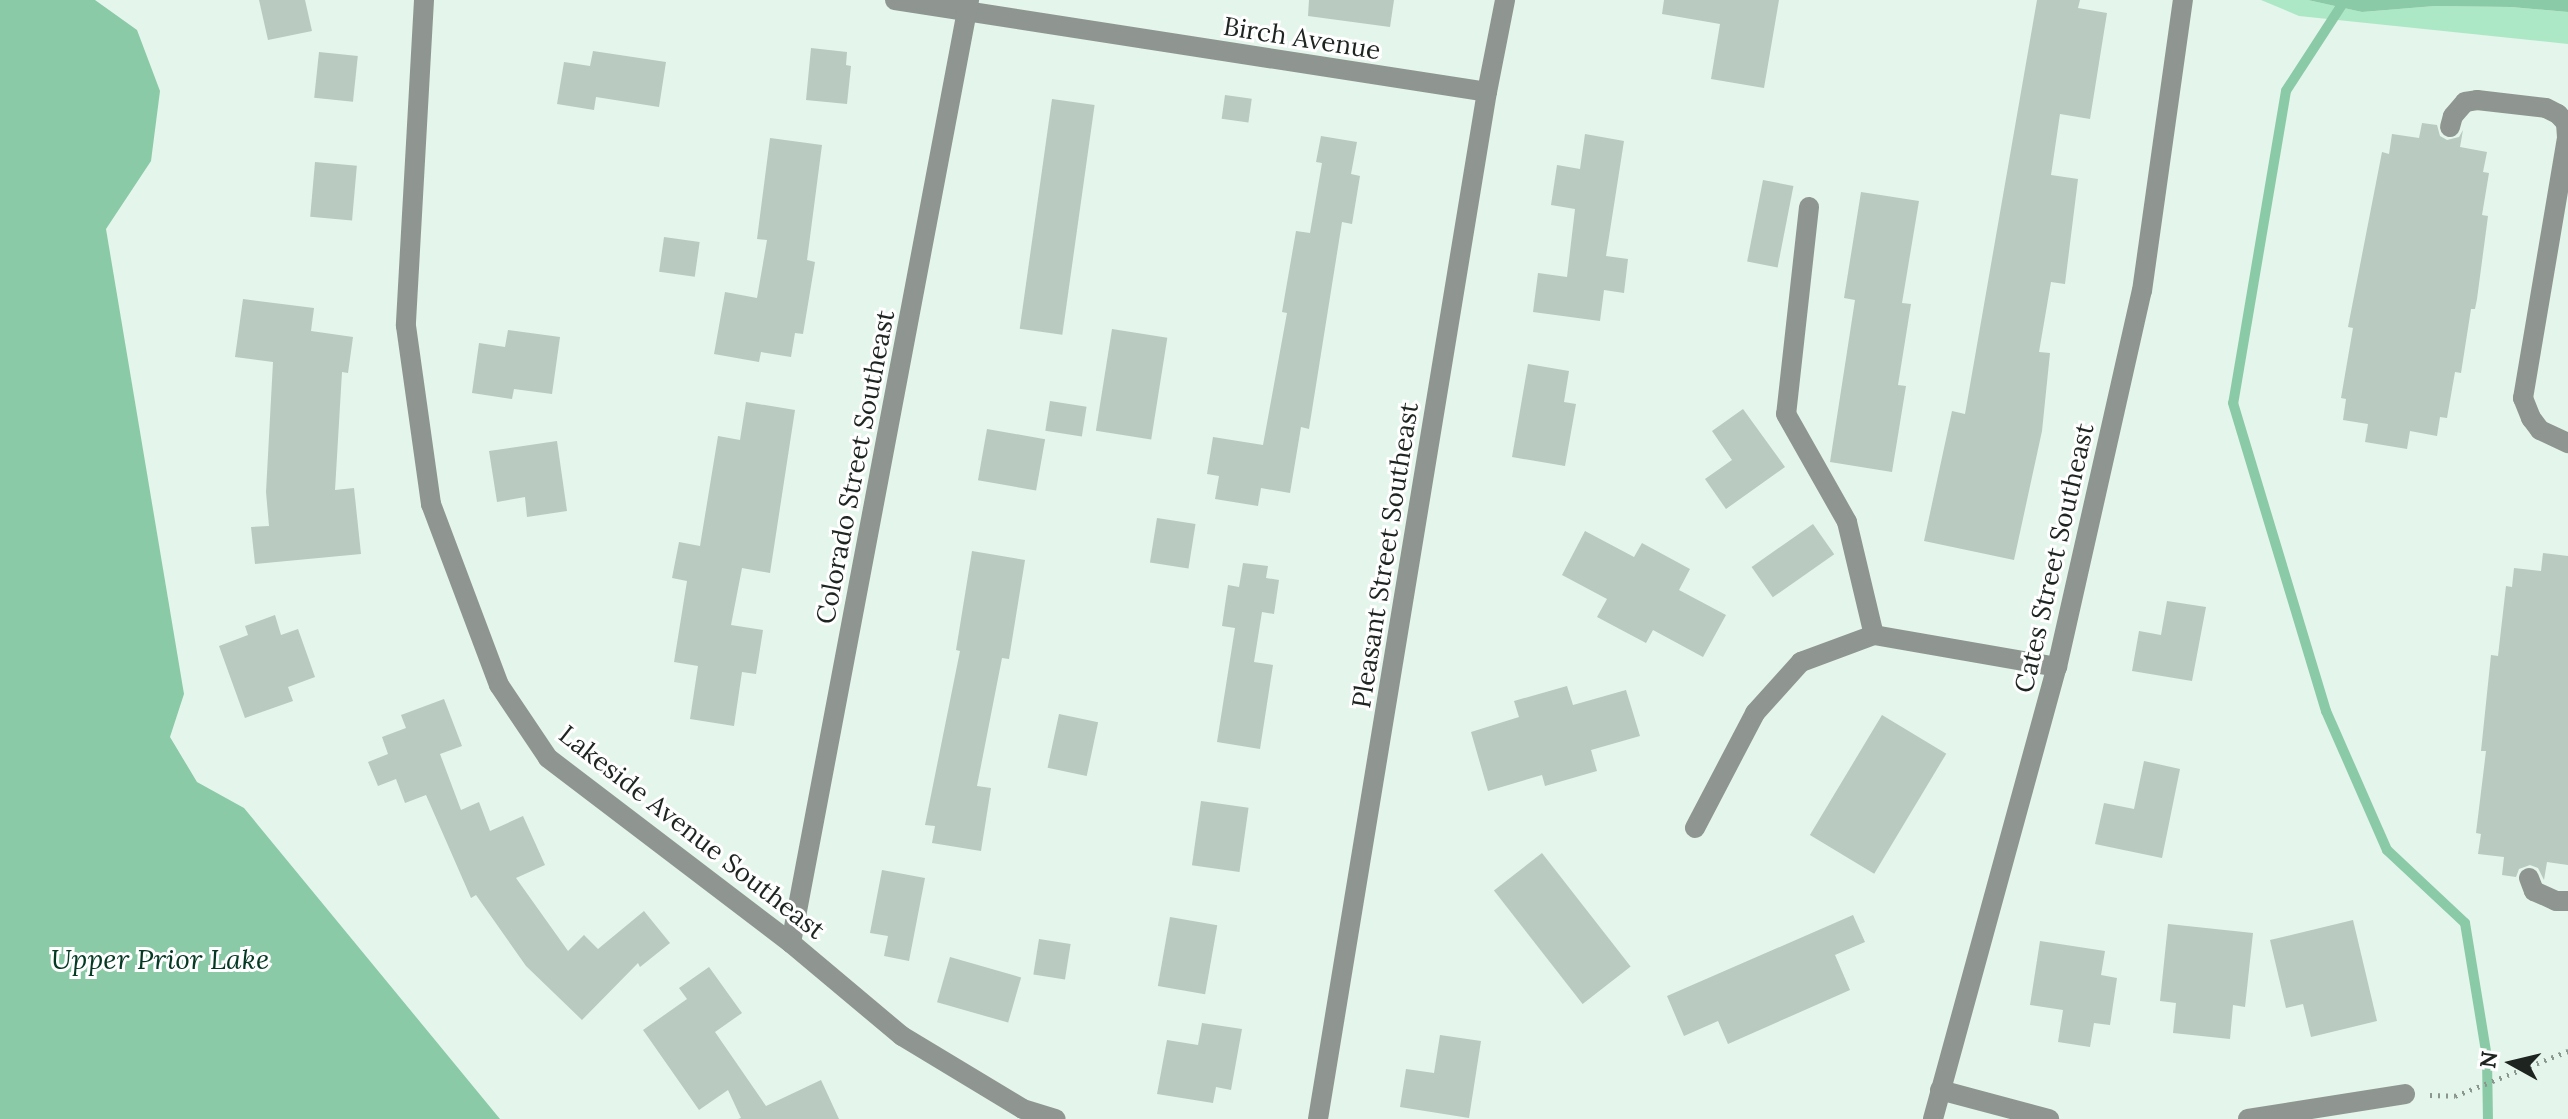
<!DOCTYPE html>
<html>
<head>
<meta charset="utf-8">
<style>
	body { margin:0 }
	#map { position:relative; width:2568px; height:1119px; overflow:hidden; background:#e4f5eb; font-family:Lora,serif }
	div>[style] { position:absolute }
	[style*='--x'] { left:calc(var(--x)*1px); top:calc(var(--y)*1px); width:calc(var(--w)*1px); rotate:calc(var(--a)*1deg) }
	.green>* { inset:0; background:#ade8c6 }
	.water>* { inset:0; background:#8bcaa6 }
	.stream>* { height:10px; margin:-5px; padding:0 5px; transform-origin:5px; border-radius:5px; background:#8bcaa6 }
	.building>* { inset:0; background:#b9cac0; transform-origin:0 0 }
	.path>* { height:5px; margin-top:-2.5px; transform-origin:0; background:repeating-linear-gradient(90deg,#8a968f 0 2px,transparent 0 8px) }
	.minor>* { height:20px; margin:-10px; padding:0 10px; transform-origin:10px; border-radius:10px; background:#8f9691 }
	span { translate:-50% -50%; white-space:nowrap; text-align:center; line-height:1.15; -webkit-text-stroke:6px #fff; paint-order:stroke }
	.street-label { font-size:26px; color:#1e2521 }
	.water-label { font-size:28px; color:#043923; font-style:italic }
	.north { position:absolute; left:2472px; top:1023px; width:80px; height:80px; -webkit-text-stroke:6px #fff; paint-order:stroke; rotate:278deg; font-size:22px; font-weight:700; line-height:32px; text-align:center; color:#1e2521 }
	.north::after { content:''; display:block; margin:auto; width:28px; height:36px; background:#1e2521; clip-path:polygon(50% 0,100% 100%,50% 72%,0 100%) }
</style>
</head>
<body>
<div id="map">
	<div class="green">
		<div style="clip-path:polygon(2261px 0,2308px 0,2362px 12px,2435px 6px,2511px 7px,2568px 12px,2568px 44px,2299px 16px)"></div>
	</div>
	<div class="water">
		<div style="clip-path:polygon(0 0,95px 0,137px 30px,160px 91px,151px 161px,106px 229px,184px 694px,170px 737px,197px 782px,244px 808px,500px 1119px,0 1119px)"></div>
		<div style="clip-path:polygon(2308px 0,2568px 0,2568px 12px,2511px 7px,2435px 6px,2362px 12px)"></div>
	</div>
	<div class="stream">
		<div style="--x:2345;--y:0;--w:108;--a:123"></div>
		<div style="--x:2286;--y:91;--w:316;--a:99.6"></div>
		<div style="--x:2233;--y:403;--w:322;--a:73.2"></div>
		<div style="--x:2326;--y:711;--w:152;--a:66.3"></div>
		<div style="--x:2387;--y:850;--w:107;--a:43.1"></div>
		<div style="--x:2465;--y:923;--w:137;--a:80.7"></div>
		<div style="--x:2487;--y:1058;--w:61;--a:89.1"></div>
	</div>
	<div class="building">
		<div style="clip-path:polygon(259px 0,305px 0,312px 31px,268px 40px)"></div>
		<div style="clip-path:polygon(1309px 0,1394px 0,1390px 27px,1308px 16px)"></div>
		<div style="clip-path:polygon(1664px 0,1779px 0,1764px 88px,1711px 79px,1720px 24px,1662px 14px)"></div>
		<div style="clip-path:polygon(2037px 0,2080px 0,2078px 8px,2107px 13px,2090px 119px,2060px 114px,2051px 175px,2078px 179px,2065px 284px,2051px 282px,2039px 352px,2050px 353px,2042px 431px,2014px 560px,1924px 541px,1952px 411px,1965px 414px)"></div>
		<div style="clip-path:polygon(811px 48px,847px 52px,846px 65px,851px 66px,847px 104px,806px 100px)"></div>
		<div style="clip-path:polygon(593px 51px,666px 62px,659px 107px,596px 97px,594px 110px,557px 104px,564px 62px,590px 66px)"></div>
		<div style="left:319px;top:52px;width:39px;height:46px;rotate:6deg"></div>
		<div style="left:1225px;top:95px;width:27px;height:24px;rotate:8deg"></div>
		<div style="left:1052px;top:99px;width:43px;height:232px;rotate:8deg"></div>
		<div style="clip-path:polygon(2422px 123px,2437px 125px,2440px 136px,2447px 140px,2459px 137px,2463px 130px,2460px 147px,2487px 152px,2483px 172px,2489px 173px,2482px 215px,2488px 216px,2477px 299px,2475px 309px,2471px 309px,2461px 373px,2455px 372px,2447px 418px,2440px 417px,2437px 436px,2410px 431px,2407px 449px,2365px 442px,2368px 424px,2343px 420px,2346px 399px,2341px 398px,2353px 328px,2348px 327px,2382px 152px,2389px 154px,2392px 134px,2419px 138px)"></div>
		<div style="clip-path:polygon(1585px 134px,1624px 141px,1606px 256px,1628px 259px,1624px 293px,1604px 290px,1600px 321px,1533px 312px,1538px 273px,1567px 277px,1575px 209px,1551px 205px,1557px 165px,1580px 169px)"></div>
		<div style="clip-path:polygon(1321px 136px,1357px 142px,1351px 174px,1360px 176px,1352px 224px,1342px 222px,1309px 429px,1301px 427px,1290px 493px,1261px 488px,1258px 506px,1215px 499px,1219px 476px,1207px 474px,1213px 437px,1263px 445px,1287px 313px,1282px 312px,1296px 231px,1310px 233px,1322px 163px,1316px 162px)"></div>
		<div style="clip-path:polygon(770px 138px,822px 145px,807px 260px,815px 262px,803px 334px,795px 333px,791px 357px,761px 352px,759px 362px,714px 354px,725px 292px,757px 298px,767px 240px,757px 239px)"></div>
		<div style="left:315px;top:162px;width:42px;height:55px;rotate:5deg"></div>
		<div style="left:1763px;top:180px;width:31px;height:83px;rotate:11deg"></div>
		<div style="clip-path:polygon(1861px 192px,1919px 201px,1902px 303px,1911px 304px,1898px 385px,1906px 386px,1892px 472px,1830px 462px,1855px 300px,1844px 298px)"></div>
		<div style="left:664px;top:237px;width:36px;height:35px;rotate:8deg"></div>
		<div style="clip-path:polygon(243px 299px,314px 308px,311px 331px,353px 337px,348px 373px,342px 372px,335px 490px,354px 488px,361px 554px,255px 564px,251px 527px,269px 526px,266px 492px,273px 362px,235px 357px)"></div>
		<div style="left:1112px;top:329px;width:56px;height:103px;rotate:9deg"></div>
		<div style="clip-path:polygon(508px 330px,560px 337px,552px 394px,514px 389px,512px 399px,472px 393px,479px 343px,505px 347px)"></div>
		<div style="clip-path:polygon(1528px 364px,1569px 371px,1564px 402px,1576px 404px,1565px 466px,1512px 457px)"></div>
		<div style="left:1050px;top:401px;width:37px;height:30px;rotate:9deg"></div>
		<div style="clip-path:polygon(746px 402px,795px 410px,770px 573px,742px 568px,731px 625px,763px 630px,756px 674px,742px 672px,734px 726px,690px 719px,698px 666px,674px 662px,687px 581px,672px 578px,679px 542px,700px 546px,718px 436px,740px 440px)"></div>
		<div style="clip-path:polygon(1743px 409px,1785px 467px,1726px 509px,1705px 479px,1732px 460px,1712px 431px)"></div>
		<div style="left:987px;top:429px;width:59px;height:52px;rotate:10deg"></div>
		<div style="clip-path:polygon(557px 441px,567px 511px,527px 517px,525px 497px,497px 502px,489px 451px)"></div>
		<div style="left:1157px;top:518px;width:39px;height:45px;rotate:9deg"></div>
		<div style="left:1813px;top:524px;width:37px;height:75px;rotate:55deg"></div>
		<div style="clip-path:polygon(1585px 531px,1634px 557px,1642px 543px,1690px 569px,1679px 590px,1726px 615px,1703px 657px,1653px 630px,1646px 643px,1597px 617px,1607px 599px,1562px 575px)"></div>
		<div style="clip-path:polygon(972px 551px,1025px 560px,1009px 659px,1002px 658px,977px 786px,991px 788px,981px 851px,932px 843px,935px 826px,925px 825px,960px 651px,956px 650px)"></div>
		<div style="clip-path:polygon(2543px 553px,2568px 556px,2568px 865px,2547px 862px,2544px 880px,2538px 868px,2530px 865px,2519px 869px,2516px 877px,2502px 875px,2504px 857px,2478px 854px,2481px 834px,2476px 833px,2486px 751px,2481px 751px,2491px 655px,2498px 656px,2506px 586px,2512px 587px,2514px 568px,2541px 571px)"></div>
		<div style="clip-path:polygon(1243px 563px,1268px 566px,1266px 578px,1279px 580px,1274px 614px,1262px 612px,1254px 662px,1273px 665px,1260px 749px,1217px 742px,1235px 628px,1222px 626px,1228px 585px,1239px 587px)"></div>
		<div style="clip-path:polygon(2167px 601px,2206px 607px,2192px 681px,2132px 671px,2139px 631px,2161px 635px)"></div>
		<div style="clip-path:polygon(275px 615px,281px 635px,298px 629px,315px 677px,288px 687px,293px 701px,245px 718px,219px 646px,248px 635px,245px 626px)"></div>
		<div style="clip-path:polygon(1567px 686px,1573px 705px,1626px 690px,1640px 736px,1591px 750px,1597px 771px,1545px 786px,1542px 775px,1488px 791px,1471px 732px,1519px 717px,1514px 701px)"></div>
		<div style="clip-path:polygon(444px 699px,462px 746px,440px 754px,461px 810px,479px 802px,490px 831px,523px 816px,545px 865px,516px 878px,568px 951px,584px 935px,598px 949px,644px 911px,670px 943px,640px 967px,638px 963px,582px 1020px,526px 966px,476px 895px,471px 898px,426px 795px,405px 803px,396px 779px,378px 786px,368px 762px,388px 754px,382px 737px,406px 728px,401px 715px)"></div>
		<div style="left:1059px;top:714px;width:40px;height:55px;rotate:12deg"></div>
		<div style="left:1882px;top:715px;width:75px;height:140px;rotate:31deg"></div>
		<div style="clip-path:polygon(2144px 761px,2180px 769px,2162px 858px,2095px 844px,2104px 803px,2134px 809px)"></div>
		<div style="left:1201px;top:801px;width:48px;height:65px;rotate:8deg"></div>
		<div style="left:1542px;top:853px;width:144px;height:61px;rotate:52deg"></div>
		<div style="clip-path:polygon(882px 870px,925px 878px,909px 961px,884px 956px,888px 936px,870px 933px)"></div>
		<div style="clip-path:polygon(1853px 915px,1865px 942px,1835px 955px,1850px 990px,1728px 1044px,1718px 1021px,1684px 1036px,1667px 996px)"></div>
		<div style="left:1170px;top:917px;width:48px;height:70px;rotate:10deg"></div>
		<div style="clip-path:polygon(2353px 920px,2377px 1021px,2311px 1037px,2303px 1004px,2286px 1008px,2270px 940px)"></div>
		<div style="clip-path:polygon(2168px 924px,2253px 933px,2245px 1007px,2233px 1005px,2230px 1039px,2173px 1033px,2176px 1003px,2160px 1001px)"></div>
		<div style="left:1039px;top:939px;width:32px;height:36px;rotate:9deg"></div>
		<div style="clip-path:polygon(2040px 941px,2105px 951px,2101px 975px,2117px 978px,2110px 1025px,2094px 1023px,2090px 1047px,2058px 1042px,2063px 1010px,2030px 1005px)"></div>
		<div style="left:950px;top:957px;width:74px;height:47px;rotate:16deg"></div>
		<div style="clip-path:polygon(709px 967px,742px 1013px,715px 1032px,766px 1106px,821px 1080px,839px 1119px,738px 1119px,741px 1118px,728px 1090px,699px 1110px,643px 1030px,687px 999px,679px 988px)"></div>
		<div style="clip-path:polygon(1202px 1023px,1242px 1029px,1231px 1090px,1216px 1087px,1213px 1103px,1157px 1094px,1167px 1040px,1198px 1045px)"></div>
		<div style="clip-path:polygon(1440px 1035px,1481px 1041px,1469px 1118px,1400px 1107px,1406px 1069px,1434px 1073px)"></div>
	</div>
	<div class="path">
		<div style="--x:2430;--y:1095;--w:25;--a:2"></div>
		<div style="--x:2455;--y:1096;--w:122;--a:-21.7"></div>
	</div>
	<div class="minor">
		<div style="--x:424;--y:0;--w:326;--a:93.2"></div>
		<div style="--x:406;--y:326;--w:180;--a:82"></div>
		<div style="--x:431;--y:504;--w:193;--a:69.4"></div>
		<div style="--x:499;--y:685;--w:88;--a:56.1"></div>
		<div style="--x:548;--y:758;--w:305;--a:37.3"></div>
		<div style="--x:791;--y:943;--w:145;--a:40"></div>
		<div style="--x:902;--y:1036;--w:141;--a:31.1"></div>
		<div style="--x:1023;--y:1109;--w:34;--a:17"></div>
		<div style="--x:895;--y:0;--w:599;--a:8.83"></div>
		<div style="--x:2450;--y:127;--w:11;--a:-75"></div>
		<div style="--x:2453;--y:116;--w:18;--a:-49"></div>
		<div style="--x:2465;--y:102;--w:12;--a:-9"></div>
		<div style="--x:2477;--y:100;--w:69;--a:6.6"></div>
		<div style="--x:2546;--y:108;--w:13;--a:27"></div>
		<div style="--x:2558;--y:114;--w:12;--a:48"></div>
		<div style="--x:2566;--y:123;--w:15;--a:86"></div>
		<div style="--x:2567;--y:138;--w:264;--a:99.6"></div>
		<div style="--x:2523;--y:398;--w:22;--a:68"></div>
		<div style="--x:2531;--y:418;--w:15;--a:53"></div>
		<div style="--x:2540;--y:430;--w:31;--a:25"></div>
		<div style="--x:1809;--y:207;--w:208;--a:96.3"></div>
		<div style="--x:1786;--y:414;--w:124;--a:60.5"></div>
		<div style="--x:1847;--y:522;--w:116;--a:76.6"></div>
		<div style="--x:1695;--y:828;--w:130;--a:-62.4"></div>
		<div style="--x:1755;--y:713;--w:69;--a:-48"></div>
		<div style="--x:1801;--y:662;--w:78;--a:-20.3"></div>
		<div style="--x:1874;--y:635;--w:186;--a:9.9"></div>
		<div style="--x:2529;--y:878;--w:14;--a:69"></div>
		<div style="--x:2534;--y:891;--w:24;--a:24"></div>
		<div style="--x:2556;--y:901;--w:12;--a:0"></div>
		<div style="--x:791;--y:943;--w:960;--a:-79.31"></div>
		<div style="--x:1940;--y:1090;--w:113;--a:14.9"></div>
		<div style="--x:1318;--y:1119;--w:1041;--a:-80.66"></div>
		<div style="--x:1487;--y:92;--w:94;--a:-78.9"></div>
		<div style="--x:1933;--y:1119;--w:469;--a:-74.7"></div>
		<div style="--x:2057;--y:667;--w:385;--a:-77.3"></div>
		<div style="--x:2142;--y:291;--w:294;--a:-82"></div>
		<div style="--x:2248;--y:1119;--w:159;--a:-9"></div>
	</div>
	<div class="street-label">
		<span style="left:1302px;top:38px;rotate:9deg">Birch Avenue</span>
		<span style="left:855px;top:467px;rotate:-79deg">Colorado Street Southeast</span>
		<span style="left:1385px;top:555px;rotate:-81deg">Pleasant Street Southeast</span>
		<span style="left:2054px;top:558px;rotate:-77deg">Cates Street Southeast</span>
		<span style="left:692px;top:832px;rotate:38deg">Lakeside Avenue Southeast</span>
	</div>
	<div class="water-label">
		<span style="left:160px;top:959px">Upper Prior Lake</span>
	</div>
	<div class="north">N</div>
</div>
</body>
</html>
